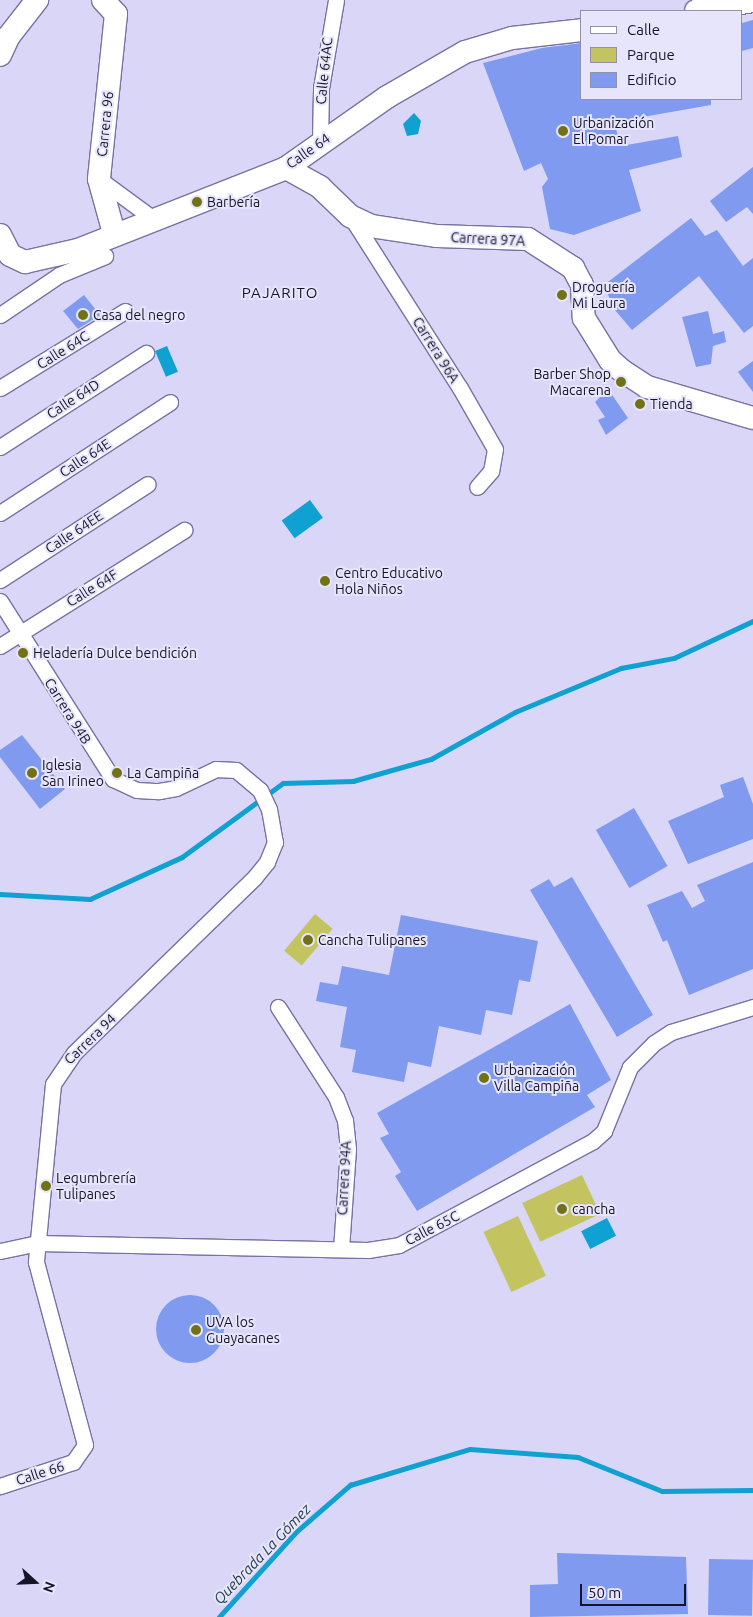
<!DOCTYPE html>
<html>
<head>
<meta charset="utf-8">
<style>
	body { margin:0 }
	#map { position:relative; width:753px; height:1617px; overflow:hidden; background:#d9d6f7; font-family:Ubuntu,sans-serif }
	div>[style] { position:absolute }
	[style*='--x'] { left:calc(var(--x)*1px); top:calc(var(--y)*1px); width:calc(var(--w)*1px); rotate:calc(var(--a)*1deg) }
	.green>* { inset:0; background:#c3c460; transform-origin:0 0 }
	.water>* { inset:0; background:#0fa1d2; transform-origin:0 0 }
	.stream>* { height:4.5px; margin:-2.25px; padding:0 2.25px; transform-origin:2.25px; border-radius:2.25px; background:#0fa1d2 }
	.building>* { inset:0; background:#7f9aef; transform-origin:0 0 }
	.round { border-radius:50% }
	.roads { filter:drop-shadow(1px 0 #7872a4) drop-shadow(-1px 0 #7872a4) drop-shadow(0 1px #7872a4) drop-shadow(0 -1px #7872a4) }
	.street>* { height:15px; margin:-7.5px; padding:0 7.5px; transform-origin:7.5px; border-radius:7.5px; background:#fff }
	.secondary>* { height:22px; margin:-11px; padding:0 11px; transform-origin:11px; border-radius:11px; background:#fff }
	.dots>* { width:14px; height:14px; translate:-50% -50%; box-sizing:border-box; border:2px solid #e6e5fb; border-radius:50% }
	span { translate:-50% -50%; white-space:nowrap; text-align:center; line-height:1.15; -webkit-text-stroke:4px #e6e5fb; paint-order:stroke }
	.street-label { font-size:14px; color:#171428 }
	.poi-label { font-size:14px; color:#171428 }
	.left { translate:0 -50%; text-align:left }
	.right { translate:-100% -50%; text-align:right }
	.neighbourhood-label { font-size:15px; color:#171428; letter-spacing:1px }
	.water-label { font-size:15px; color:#26404c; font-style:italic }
	.legend { position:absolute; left:580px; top:10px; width:162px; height:90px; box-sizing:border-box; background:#e6e5fb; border:1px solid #9391a7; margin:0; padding:6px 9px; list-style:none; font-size:15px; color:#171428 }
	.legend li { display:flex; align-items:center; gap:10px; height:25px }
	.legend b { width:25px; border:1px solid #9391a7 }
	.north { position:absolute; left:10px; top:1557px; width:50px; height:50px; -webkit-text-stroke:4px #e6e5fb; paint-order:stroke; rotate:110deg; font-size:14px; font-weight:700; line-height:20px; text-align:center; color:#171428 }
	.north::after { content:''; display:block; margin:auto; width:18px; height:22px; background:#171428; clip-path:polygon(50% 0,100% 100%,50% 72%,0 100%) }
	.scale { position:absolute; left:580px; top:1584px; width:106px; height:22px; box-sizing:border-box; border:2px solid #171428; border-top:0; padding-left:6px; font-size:15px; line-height:18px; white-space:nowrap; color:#171428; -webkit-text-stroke:4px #e6e5fb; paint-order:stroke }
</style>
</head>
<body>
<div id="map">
	<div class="green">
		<div style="left:315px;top:914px;width:23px;height:48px;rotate:40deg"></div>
		<div style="left:582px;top:1175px;width:43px;height:66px;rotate:65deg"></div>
		<div style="left:518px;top:1216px;width:66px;height:38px;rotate:65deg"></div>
	</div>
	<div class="water">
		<div style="clip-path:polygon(414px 113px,421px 121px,418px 134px,407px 136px,403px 124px)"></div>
		<div style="left:167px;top:346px;width:28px;height:13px;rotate:67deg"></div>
		<div style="left:310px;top:500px;width:22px;height:35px;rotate:54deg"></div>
		<div style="left:607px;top:1218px;width:20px;height:29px;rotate:63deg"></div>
	</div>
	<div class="stream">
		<div style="--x:0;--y:894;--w:90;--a:3.2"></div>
		<div style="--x:90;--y:899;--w:101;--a:-24.5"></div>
		<div style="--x:182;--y:857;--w:125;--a:-36.2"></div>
		<div style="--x:283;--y:783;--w:70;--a:-1.6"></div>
		<div style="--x:353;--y:781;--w:81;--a:-15.8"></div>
		<div style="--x:431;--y:759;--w:96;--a:-29.2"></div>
		<div style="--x:515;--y:712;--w:115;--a:-22.5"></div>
		<div style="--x:621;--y:668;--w:54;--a:-10.7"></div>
		<div style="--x:674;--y:658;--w:87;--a:-25.1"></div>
		<div style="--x:219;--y:1617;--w:115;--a:-47.8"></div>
		<div style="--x:296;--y:1532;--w:72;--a:-41"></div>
		<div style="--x:350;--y:1485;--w:125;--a:-16.7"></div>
		<div style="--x:470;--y:1449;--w:108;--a:4.2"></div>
		<div style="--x:578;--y:1457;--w:91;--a:22"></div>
		<div style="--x:662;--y:1491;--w:91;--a:-0.6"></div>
	</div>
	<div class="building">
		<div style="clip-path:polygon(753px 20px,753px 48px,742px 51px,742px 23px)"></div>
		<div style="clip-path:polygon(582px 43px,582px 99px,711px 99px,711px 105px,614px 122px,621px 146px,678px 136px,682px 157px,629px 170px,641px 211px,574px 235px,550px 229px,542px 187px,548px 179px,541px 163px,524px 171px,483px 63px,542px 48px)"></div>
		<div style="clip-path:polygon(753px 167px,753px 214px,747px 207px,726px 222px,710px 201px)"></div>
		<div style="clip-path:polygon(691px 218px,705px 236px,717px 230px,743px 266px,753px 258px,753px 326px,744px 333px,699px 276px,632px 330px,614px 309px,604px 285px)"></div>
		<div style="clip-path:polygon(84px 295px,100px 315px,78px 329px,63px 311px)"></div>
		<div style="clip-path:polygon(708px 311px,713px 334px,724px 331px,726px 342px,713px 346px,711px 364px,696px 367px,682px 317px)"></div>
		<div style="clip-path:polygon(753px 361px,753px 392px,738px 372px)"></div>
		<div style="clip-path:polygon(608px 389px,628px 418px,606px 435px,598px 420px,605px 417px,595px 402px)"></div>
		<div style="clip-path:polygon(22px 735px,65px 789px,40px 809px,0 757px,0 750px)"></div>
		<div style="clip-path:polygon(743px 777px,753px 804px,753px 839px,688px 864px,668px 821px,724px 797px,720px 785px)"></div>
		<div style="left:634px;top:808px;width:67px;height:44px;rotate:60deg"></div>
		<div style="clip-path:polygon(753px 862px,753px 969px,689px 995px,667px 940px,663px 942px,647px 905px,682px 891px,692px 908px,705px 901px,697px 885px)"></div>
		<div style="clip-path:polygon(572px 877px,653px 1015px,617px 1037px,530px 890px,549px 879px,554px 887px)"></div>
		<div style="clip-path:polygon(401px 915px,538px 941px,530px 982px,519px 980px,512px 1015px,486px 1010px,481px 1035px,439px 1026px,431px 1067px,408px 1062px,404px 1082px,352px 1072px,356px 1050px,340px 1047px,347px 1007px,316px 1001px,320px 982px,338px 985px,342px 966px,389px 975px)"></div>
		<div style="clip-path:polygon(570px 1004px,611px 1080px,587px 1095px,595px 1107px,417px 1211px,395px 1176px,401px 1172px,380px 1138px,389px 1134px,377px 1113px)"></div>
		<div class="round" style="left:156px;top:1295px;width:68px;height:68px"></div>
		<div style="clip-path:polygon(557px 1553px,686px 1557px,688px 1614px,530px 1617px,530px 1585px,558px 1584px)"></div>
		<div style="left:709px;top:1559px;width:44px;height:56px;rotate:1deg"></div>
	</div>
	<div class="roads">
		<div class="street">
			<div style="--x:320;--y:142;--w:54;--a:-88.9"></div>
			<div style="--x:321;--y:88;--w:89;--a:-80.3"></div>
			<div style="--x:99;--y:179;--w:66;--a:36.3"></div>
			<div style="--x:351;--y:217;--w:203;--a:57.5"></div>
			<div style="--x:460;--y:388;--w:70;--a:60.2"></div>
			<div style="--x:495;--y:449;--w:22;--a:100"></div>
			<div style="--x:491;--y:471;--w:21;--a:131"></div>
			<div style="--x:0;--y:315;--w:71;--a:-34.1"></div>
			<div style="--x:59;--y:275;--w:50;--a:-22.4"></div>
			<div style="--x:0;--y:388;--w:147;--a:-31.6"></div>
			<div style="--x:0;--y:447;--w:174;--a:-32.8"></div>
			<div style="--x:0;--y:513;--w:203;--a:-33.1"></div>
			<div style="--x:0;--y:580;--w:176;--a:-33"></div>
			<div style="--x:0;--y:601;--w:211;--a:57.6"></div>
			<div style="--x:113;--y:779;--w:26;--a:25"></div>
			<div style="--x:137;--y:790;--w:22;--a:3"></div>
			<div style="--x:159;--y:791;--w:17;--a:-10"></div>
			<div style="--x:176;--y:788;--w:44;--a:-25.4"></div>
			<div style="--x:216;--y:769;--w:20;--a:3"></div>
			<div style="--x:236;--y:770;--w:31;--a:40"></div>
			<div style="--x:260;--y:790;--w:21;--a:65"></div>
			<div style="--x:269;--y:809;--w:34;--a:80"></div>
			<div style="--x:275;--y:842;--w:22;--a:112"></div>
			<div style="--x:267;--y:862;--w:19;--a:129"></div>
			<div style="--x:255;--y:877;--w:252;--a:135.8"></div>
			<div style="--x:74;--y:1053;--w:37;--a:124"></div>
			<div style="--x:53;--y:1084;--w:179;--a:95.5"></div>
			<div style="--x:36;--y:1262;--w:189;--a:75"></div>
			<div style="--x:85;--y:1445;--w:21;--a:125"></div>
			<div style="--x:73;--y:1462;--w:77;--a:161.8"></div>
			<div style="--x:0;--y:646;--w:218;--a:-32.2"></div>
			<div style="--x:278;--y:1007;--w:107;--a:57.2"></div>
			<div style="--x:336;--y:1097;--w:25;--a:69"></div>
			<div style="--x:345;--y:1120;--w:29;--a:84"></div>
			<div style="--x:348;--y:1149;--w:99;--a:94"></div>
			<div style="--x:0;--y:1251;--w:38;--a:-12"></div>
			<div style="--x:37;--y:1243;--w:331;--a:1.2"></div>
			<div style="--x:368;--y:1250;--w:31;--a:-9"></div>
			<div style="--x:399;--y:1245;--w:220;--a:-28.2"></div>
			<div style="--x:593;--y:1141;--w:15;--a:-42"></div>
			<div style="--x:604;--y:1131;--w:69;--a:-67.9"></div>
			<div style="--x:630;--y:1067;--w:34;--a:-45"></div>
			<div style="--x:654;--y:1043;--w:20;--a:-33"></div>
			<div style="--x:671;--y:1032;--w:86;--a:-17"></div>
		</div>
		<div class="secondary">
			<div style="--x:103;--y:0;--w:19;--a:47"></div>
			<div style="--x:116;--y:14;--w:166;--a:95.9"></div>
			<div style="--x:99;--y:179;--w:56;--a:74.5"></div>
			<div style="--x:696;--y:11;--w:58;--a:-10"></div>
			<div style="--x:0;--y:55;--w:21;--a:-65"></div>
			<div style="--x:9;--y:36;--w:46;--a:-52.1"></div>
			<div style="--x:286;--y:168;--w:39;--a:29"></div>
			<div style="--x:320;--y:187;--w:42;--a:44"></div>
			<div style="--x:350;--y:216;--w:23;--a:25"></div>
			<div style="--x:371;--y:226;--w:67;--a:8.6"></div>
			<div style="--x:437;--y:236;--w:91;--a:1.9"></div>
			<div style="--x:528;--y:239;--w:54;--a:32.8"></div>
			<div style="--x:573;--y:268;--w:19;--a:62"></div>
			<div style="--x:582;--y:285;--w:33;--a:87"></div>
			<div style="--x:584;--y:318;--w:49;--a:58.2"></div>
			<div style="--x:610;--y:360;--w:15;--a:42"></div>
			<div style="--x:621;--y:370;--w:31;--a:33"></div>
			<div style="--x:647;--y:387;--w:110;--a:16.3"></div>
			<div style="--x:0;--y:235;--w:22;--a:63"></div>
			<div style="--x:10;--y:255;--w:17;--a:25"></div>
			<div style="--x:25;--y:262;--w:54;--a:-12.8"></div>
			<div style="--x:78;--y:250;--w:224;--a:-21.5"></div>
			<div style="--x:286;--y:168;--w:123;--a:-35.1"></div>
			<div style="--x:387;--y:97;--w:90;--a:-30"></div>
			<div style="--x:465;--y:52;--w:49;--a:-16.6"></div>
			<div style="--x:512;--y:38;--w:70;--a:-6.5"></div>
		</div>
	</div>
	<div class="dots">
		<div style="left:563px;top:131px;background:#717115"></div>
		<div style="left:197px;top:202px;background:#717115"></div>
		<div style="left:562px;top:295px;background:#717115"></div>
		<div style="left:83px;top:315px;background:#717115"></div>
		<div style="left:621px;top:382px;background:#717115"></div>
		<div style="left:640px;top:404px;background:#717115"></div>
		<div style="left:325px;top:581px;background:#717115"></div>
		<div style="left:23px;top:653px;background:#717115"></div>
		<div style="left:32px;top:773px;background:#717115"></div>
		<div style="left:117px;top:773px;background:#717115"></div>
		<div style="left:308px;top:940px;background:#717115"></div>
		<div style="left:484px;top:1078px;background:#717115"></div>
		<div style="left:46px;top:1186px;background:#717115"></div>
		<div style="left:562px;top:1209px;background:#717115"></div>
		<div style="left:196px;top:1330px;background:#717115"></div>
	</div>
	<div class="street-label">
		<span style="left:324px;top:71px;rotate:-84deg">Calle 64AC</span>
		<span style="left:105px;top:124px;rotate:-84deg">Carrera 96</span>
		<span style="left:308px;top:151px;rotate:-35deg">Calle 64</span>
		<span style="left:488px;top:239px;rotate:3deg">Carrera 97A</span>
		<span style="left:63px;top:350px;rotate:-32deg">Calle 64C</span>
		<span style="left:436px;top:350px;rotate:58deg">Carrera 96A</span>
		<span style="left:73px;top:399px;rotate:-33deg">Calle 64D</span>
		<span style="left:85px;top:458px;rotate:-33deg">Calle 64E</span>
		<span style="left:74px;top:532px;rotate:-33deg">Calle 64EE</span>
		<span style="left:92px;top:588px;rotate:-32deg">Calle 64F</span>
		<span style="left:68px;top:711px;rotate:58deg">Carrera 94B</span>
		<span style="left:90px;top:1039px;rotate:-44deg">Carrera 94</span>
		<span style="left:344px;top:1178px;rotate:-87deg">Carrera 94A</span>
		<span style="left:432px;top:1228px;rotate:-27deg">Calle 65C</span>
		<span style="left:40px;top:1473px;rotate:-18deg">Calle 66</span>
	</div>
	<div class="poi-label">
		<span class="left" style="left:573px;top:131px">Urbanización<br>El Pomar</span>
		<span class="left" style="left:207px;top:202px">Barbería</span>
		<span class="left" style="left:572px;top:295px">Droguería<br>Mi Laura</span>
		<span class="left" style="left:93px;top:315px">Casa del negro</span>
		<span class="right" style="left:611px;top:382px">Barber Shop<br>Macarena</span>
		<span class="left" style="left:650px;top:404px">Tienda</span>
		<span class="left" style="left:335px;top:581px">Centro Educativo<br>Hola Niños</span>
		<span class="left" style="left:33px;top:653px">Heladería Dulce bendición</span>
		<span class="left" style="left:42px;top:773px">Iglesia<br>San Irineo</span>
		<span class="left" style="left:127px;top:773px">La Campiña</span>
		<span class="left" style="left:318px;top:940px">Cancha Tulipanes</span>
		<span class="left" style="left:494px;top:1078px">Urbanización<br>Villa Campiña</span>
		<span class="left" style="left:56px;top:1186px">Legumbrería<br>Tulipanes</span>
		<span class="left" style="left:572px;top:1209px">cancha</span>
		<span class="left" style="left:206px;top:1330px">UVA los<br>Guayacanes</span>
	</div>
	<div class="neighbourhood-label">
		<span style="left:280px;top:293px">PAJARITO</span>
	</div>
	<div class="water-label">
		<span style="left:262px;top:1554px;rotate:-46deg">Quebrada La Gómez</span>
	</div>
	<ul class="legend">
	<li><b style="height:6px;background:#fff"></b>Calle</li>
	<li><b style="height:14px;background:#c3c460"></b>Parque</li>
	<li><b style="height:14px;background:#7f9aef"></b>Edificio</li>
	</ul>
	<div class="north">N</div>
	<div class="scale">50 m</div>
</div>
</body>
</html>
